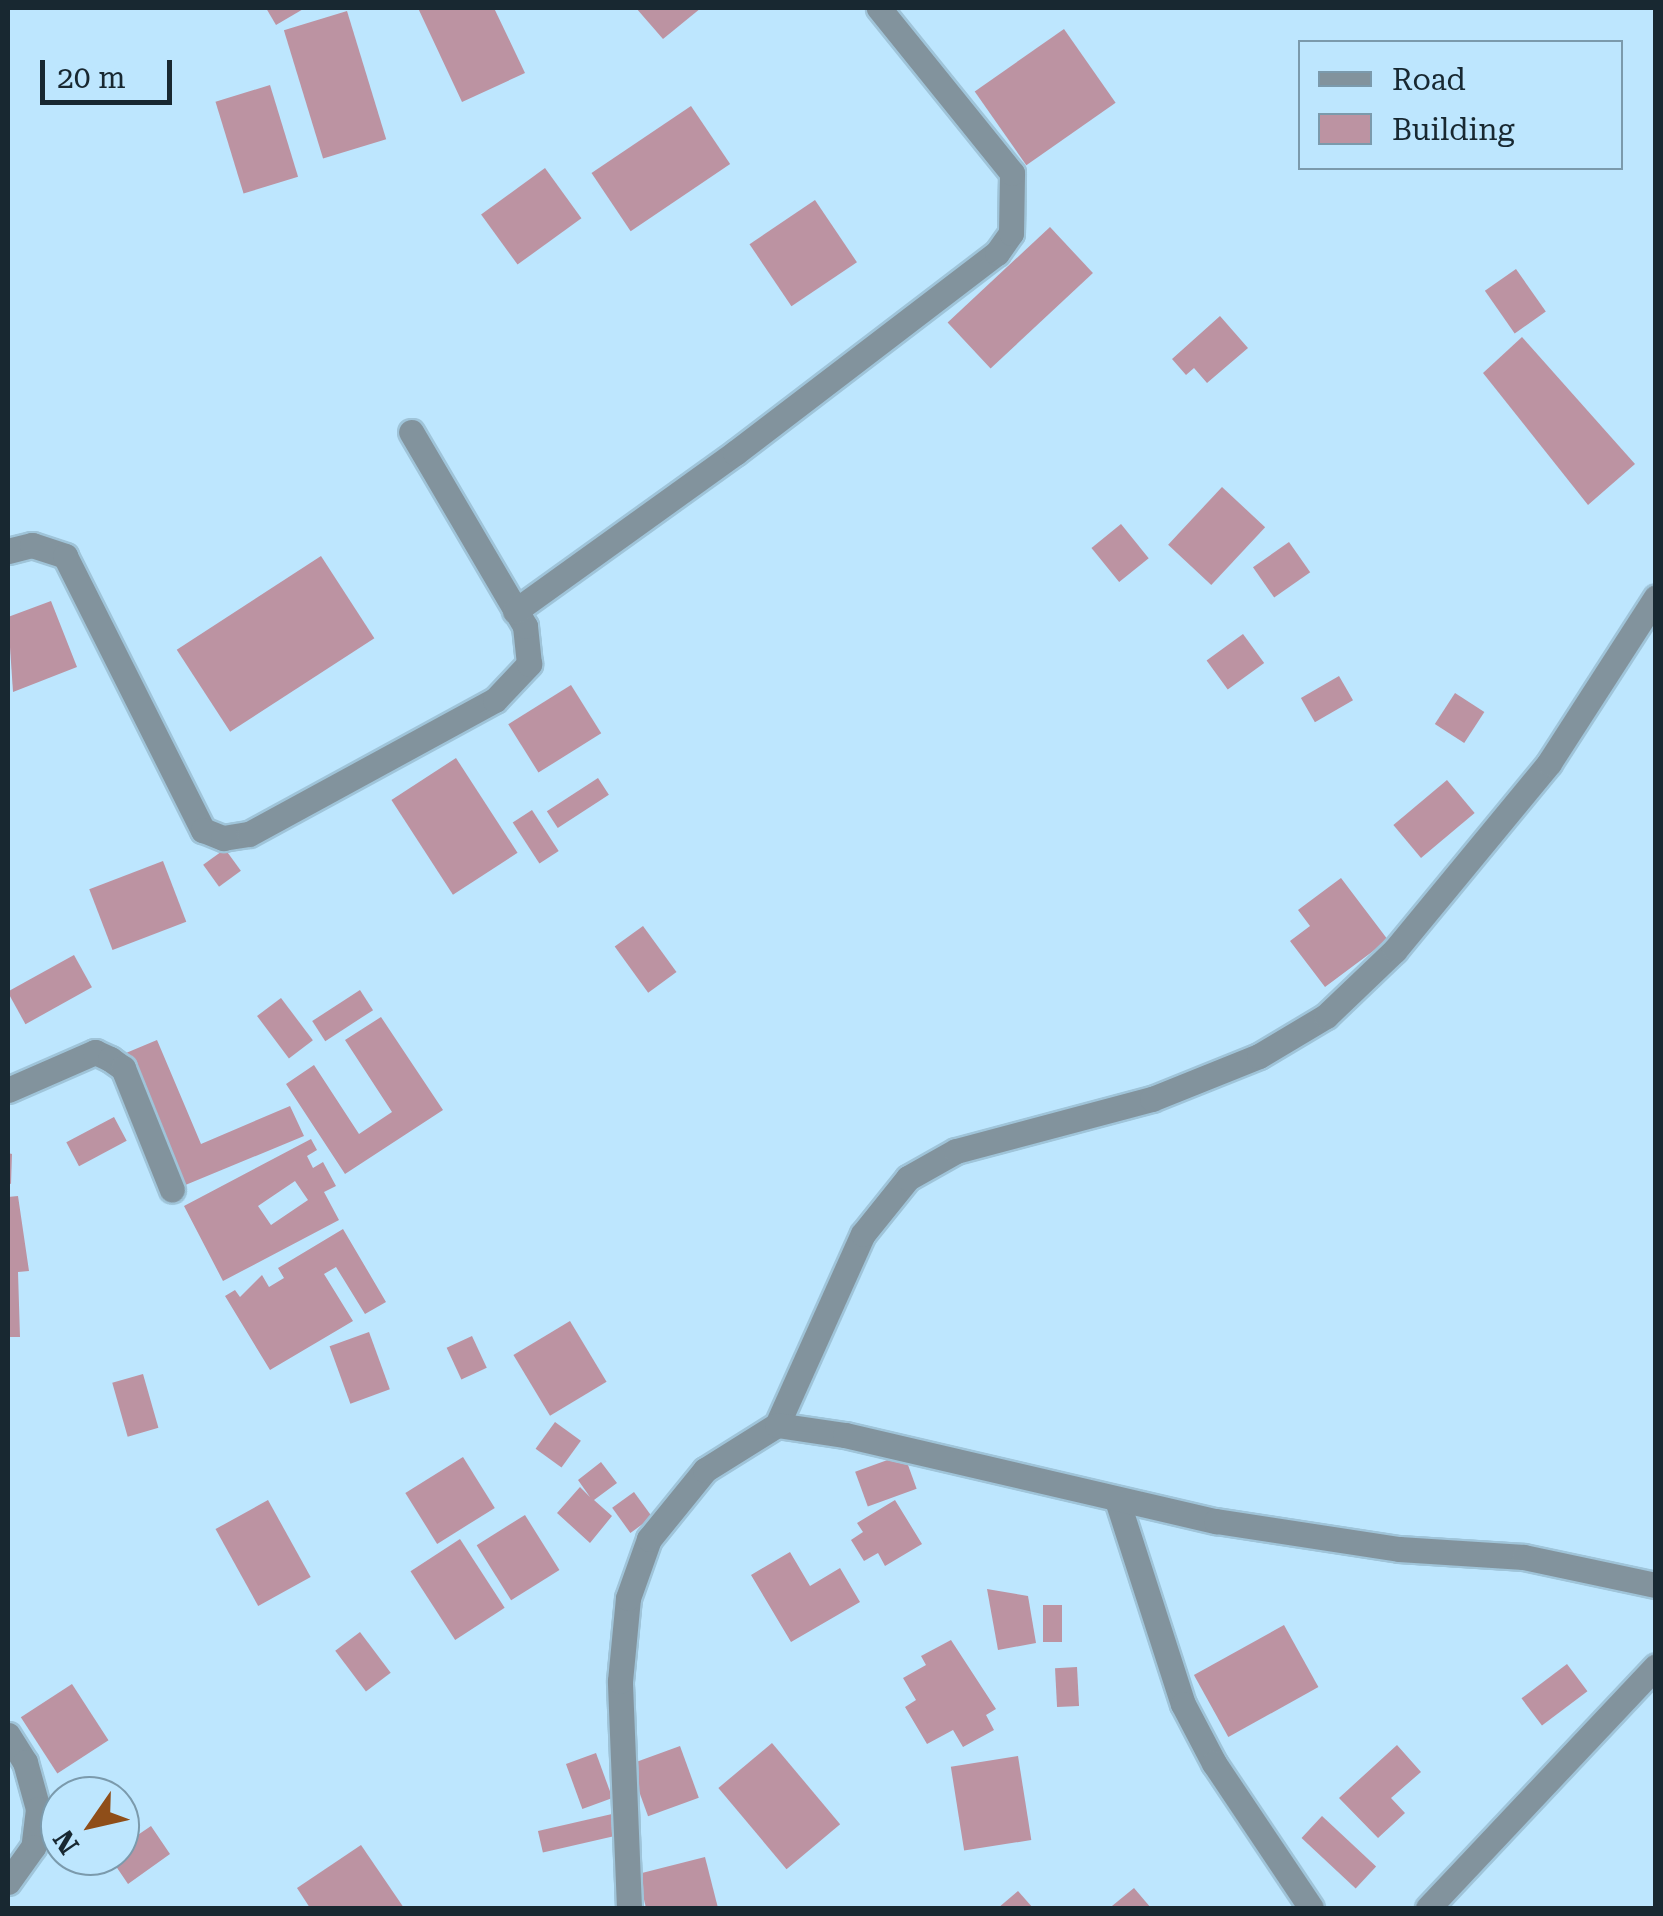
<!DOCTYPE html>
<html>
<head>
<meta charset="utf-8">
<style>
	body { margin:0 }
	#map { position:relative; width:1663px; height:1916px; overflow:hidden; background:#bde6fe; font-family:"Roboto Serif",serif }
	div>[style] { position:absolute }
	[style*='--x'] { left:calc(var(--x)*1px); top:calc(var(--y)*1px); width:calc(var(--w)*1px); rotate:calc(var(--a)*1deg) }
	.building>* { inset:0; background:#bc93a2; transform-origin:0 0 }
	.roads { filter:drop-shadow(2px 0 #9fc4d9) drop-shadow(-2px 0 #9fc4d9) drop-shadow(0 2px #9fc4d9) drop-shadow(0 -2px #9fc4d9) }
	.minor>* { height:25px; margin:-12.5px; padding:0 12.5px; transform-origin:12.5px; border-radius:12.5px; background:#82939d }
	span { translate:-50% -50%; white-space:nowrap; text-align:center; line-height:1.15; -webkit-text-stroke:8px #bde6fe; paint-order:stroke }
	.frame { position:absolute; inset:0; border:10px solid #182831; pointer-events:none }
	.legend { position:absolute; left:1298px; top:40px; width:325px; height:130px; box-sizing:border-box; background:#bde6fe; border:2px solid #7b9aac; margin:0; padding:12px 18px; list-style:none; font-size:30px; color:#182831 }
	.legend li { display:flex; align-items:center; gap:20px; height:50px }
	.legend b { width:50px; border:2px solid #7b9aac }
	.north { position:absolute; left:40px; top:1776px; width:100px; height:100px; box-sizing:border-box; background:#bde6fe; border:2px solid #7b9aac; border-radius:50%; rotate:236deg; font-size:28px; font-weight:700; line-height:40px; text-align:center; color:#182831 }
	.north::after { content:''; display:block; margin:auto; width:35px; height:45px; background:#8f4e19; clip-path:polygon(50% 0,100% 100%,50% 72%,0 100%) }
	.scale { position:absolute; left:40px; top:60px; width:132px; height:45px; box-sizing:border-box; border:5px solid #182831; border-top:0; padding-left:12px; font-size:30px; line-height:35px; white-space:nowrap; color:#182831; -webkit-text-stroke:8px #bde6fe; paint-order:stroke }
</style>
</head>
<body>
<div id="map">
	<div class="building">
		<div style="clip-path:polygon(266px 8px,305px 8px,276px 25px)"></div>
		<div style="clip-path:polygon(418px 8px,494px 8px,525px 73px,462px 102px)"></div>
		<div style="clip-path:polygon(636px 8px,701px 8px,663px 39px)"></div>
		<div style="left:347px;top:11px;width:134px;height:66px;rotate:73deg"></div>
		<div style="left:1064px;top:29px;width:90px;height:109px;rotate:55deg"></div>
		<div style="left:270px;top:85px;width:96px;height:57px;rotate:73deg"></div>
		<div style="left:691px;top:106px;width:70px;height:120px;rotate:56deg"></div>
		<div style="left:545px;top:168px;width:62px;height:79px;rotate:54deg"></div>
		<div style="left:815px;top:200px;width:75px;height:79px;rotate:56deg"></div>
		<div style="left:1050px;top:227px;width:63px;height:140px;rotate:47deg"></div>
		<div style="left:1516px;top:269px;width:52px;height:38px;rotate:55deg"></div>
		<div style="clip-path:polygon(1220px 316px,1248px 348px,1207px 383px,1194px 368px,1186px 375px,1172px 359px)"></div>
		<div style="clip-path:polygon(1522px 337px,1635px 464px,1588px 505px,1483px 373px)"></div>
		<div style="left:1222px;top:487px;width:59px;height:79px;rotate:43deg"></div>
		<div style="left:1121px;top:524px;width:44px;height:38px;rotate:51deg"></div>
		<div style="left:1289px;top:542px;width:37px;height:44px;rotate:55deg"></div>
		<div style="left:321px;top:556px;width:98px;height:172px;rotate:57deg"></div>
		<div style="clip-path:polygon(51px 601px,77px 667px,13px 692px,8px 617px)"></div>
		<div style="left:1243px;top:634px;width:36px;height:45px;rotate:54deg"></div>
		<div style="left:1339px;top:676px;width:28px;height:44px;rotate:60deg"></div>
		<div style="left:571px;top:685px;width:57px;height:74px;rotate:58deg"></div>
		<div style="left:1455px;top:693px;width:35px;height:37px;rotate:33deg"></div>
		<div style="left:456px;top:758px;width:113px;height:77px;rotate:57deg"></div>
		<div style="left:598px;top:778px;width:20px;height:61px;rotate:57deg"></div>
		<div style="left:1447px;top:780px;width:43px;height:70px;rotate:50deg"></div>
		<div style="left:532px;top:810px;width:49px;height:23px;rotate:57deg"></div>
		<div style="left:225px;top:849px;width:27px;height:27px;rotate:54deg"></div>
		<div style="left:163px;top:861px;width:65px;height:79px;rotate:69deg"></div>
		<div style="clip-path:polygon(1341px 878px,1388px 940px,1325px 987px,1290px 941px,1310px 926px,1298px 910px)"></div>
		<div style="left:643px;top:926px;width:57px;height:35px;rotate:54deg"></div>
		<div style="left:74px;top:955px;width:37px;height:76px;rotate:61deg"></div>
		<div style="left:360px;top:990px;width:24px;height:57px;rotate:57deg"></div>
		<div style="left:281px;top:998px;width:53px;height:30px;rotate:53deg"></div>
		<div style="clip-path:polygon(381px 1017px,443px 1110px,345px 1174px,286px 1084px,314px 1065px,359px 1134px,392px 1112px,345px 1040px)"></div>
		<div style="clip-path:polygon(157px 1040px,201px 1144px,290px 1106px,304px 1136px,183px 1186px,126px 1053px)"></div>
		<div style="left:114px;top:1117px;width:27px;height:54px;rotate:62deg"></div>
		<div style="clip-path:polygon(evenodd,311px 1139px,317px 1150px,307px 1156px,313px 1168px,323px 1162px,336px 1186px,324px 1192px,339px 1220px,223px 1281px,184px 1206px,311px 1139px,295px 1181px,308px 1200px,271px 1225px,258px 1206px,295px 1181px)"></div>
		<div style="clip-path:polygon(8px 1153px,12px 1154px,11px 1184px,8px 1183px)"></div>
		<div style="clip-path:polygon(18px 1196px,29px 1271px,18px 1272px,20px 1337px,8px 1337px,8px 1197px)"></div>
		<div style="clip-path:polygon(343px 1229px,386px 1302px,365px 1314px,336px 1267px,324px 1274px,353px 1321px,270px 1370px,225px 1296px,235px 1290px,240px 1297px,262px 1275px,269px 1287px,284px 1278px,278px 1268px)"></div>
		<div style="left:570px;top:1321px;width:71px;height:66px;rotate:59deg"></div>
		<div style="left:369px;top:1332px;width:61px;height:42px;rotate:70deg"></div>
		<div style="left:472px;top:1336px;width:35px;height:28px;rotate:65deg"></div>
		<div style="left:143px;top:1374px;width:56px;height:32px;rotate:74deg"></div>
		<div style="left:555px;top:1422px;width:32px;height:33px;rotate:36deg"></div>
		<div style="left:904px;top:1454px;width:37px;height:52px;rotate:70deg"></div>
		<div style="left:463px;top:1457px;width:60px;height:68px;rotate:58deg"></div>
		<div style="clip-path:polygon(601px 1462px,617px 1483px,594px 1500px,612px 1516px,590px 1543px,557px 1513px,580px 1487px,590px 1497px,578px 1480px)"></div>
		<div style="left:634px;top:1492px;width:31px;height:27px;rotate:54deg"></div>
		<div style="left:268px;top:1500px;width:88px;height:60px;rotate:61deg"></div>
		<div style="clip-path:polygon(895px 1500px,922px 1544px,885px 1566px,878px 1553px,864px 1561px,851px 1540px,863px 1532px,857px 1523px)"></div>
		<div style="left:525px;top:1515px;width:65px;height:57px;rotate:58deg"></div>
		<div style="left:460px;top:1539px;width:82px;height:59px;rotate:57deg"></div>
		<div style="clip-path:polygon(790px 1552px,810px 1586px,840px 1568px,860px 1602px,791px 1642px,751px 1575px)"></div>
		<div style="clip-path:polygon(987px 1589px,1028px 1596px,1036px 1643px,998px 1650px)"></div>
		<div style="left:1043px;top:1605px;width:19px;height:37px"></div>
		<div style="left:1284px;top:1625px;width:71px;height:103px;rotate:61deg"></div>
		<div style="left:360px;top:1632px;width:51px;height:31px;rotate:53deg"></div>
		<div style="clip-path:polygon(951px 1640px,996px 1709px,986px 1715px,994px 1730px,963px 1747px,953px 1730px,927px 1744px,905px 1707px,916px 1700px,903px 1678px,926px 1665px,921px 1656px)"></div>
		<div style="left:1567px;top:1664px;width:34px;height:57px;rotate:53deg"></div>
		<div style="left:1077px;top:1667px;width:39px;height:22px;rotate:87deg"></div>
		<div style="left:72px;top:1684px;width:67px;height:61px;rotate:57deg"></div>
		<div style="left:772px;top:1743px;width:106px;height:70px;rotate:50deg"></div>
		<div style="clip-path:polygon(1397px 1745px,1421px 1772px,1391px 1798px,1405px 1813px,1378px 1838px,1339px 1798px)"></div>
		<div style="left:680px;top:1746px;width:55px;height:54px;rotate:70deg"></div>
		<div style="left:596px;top:1753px;width:48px;height:32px;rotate:70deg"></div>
		<div style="left:1018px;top:1756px;width:85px;height:68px;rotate:81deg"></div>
		<div style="left:612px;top:1814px;width:22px;height:76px;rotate:77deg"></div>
		<div style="left:1322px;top:1816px;width:74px;height:30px;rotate:43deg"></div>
		<div style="clip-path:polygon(151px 1826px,170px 1854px,128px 1884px,109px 1856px,120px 1856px,120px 1847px)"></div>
		<div style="clip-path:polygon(361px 1845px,404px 1908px,310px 1908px,297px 1888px)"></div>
		<div style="clip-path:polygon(705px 1857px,718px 1908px,646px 1908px,638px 1874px)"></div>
		<div style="clip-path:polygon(1134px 1888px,1151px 1908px,1113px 1908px,1112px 1906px)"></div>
		<div style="clip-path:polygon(1018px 1891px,1033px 1908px,998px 1908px)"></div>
	</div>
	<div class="roads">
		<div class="minor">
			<div style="--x:8;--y:551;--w:25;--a:-14"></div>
			<div style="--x:32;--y:545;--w:35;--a:18"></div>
			<div style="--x:65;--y:556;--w:307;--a:63.3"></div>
			<div style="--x:203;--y:830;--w:22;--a:22"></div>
			<div style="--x:223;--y:838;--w:26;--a:-9"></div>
			<div style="--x:249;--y:834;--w:280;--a:-28.6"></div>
			<div style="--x:495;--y:700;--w:50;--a:-46.6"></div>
			<div style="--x:529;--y:664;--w:38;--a:-96"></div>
			<div style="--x:525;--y:626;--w:225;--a:-120.4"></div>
			<div style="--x:515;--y:611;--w:271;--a:-35.7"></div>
			<div style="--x:735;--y:453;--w:330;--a:-37.4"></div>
			<div style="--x:997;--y:253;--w:24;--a:-55"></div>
			<div style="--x:1011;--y:233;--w:60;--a:-89"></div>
			<div style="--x:1012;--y:173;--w:212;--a:-128.9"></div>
			<div style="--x:8;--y:1090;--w:95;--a:-23.6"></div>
			<div style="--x:95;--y:1052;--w:17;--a:25"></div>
			<div style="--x:110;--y:1059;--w:16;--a:35"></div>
			<div style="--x:123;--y:1068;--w:131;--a:68.1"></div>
			<div style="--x:777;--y:1425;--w:209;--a:-65.8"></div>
			<div style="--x:863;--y:1234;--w:72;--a:-51.2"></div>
			<div style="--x:908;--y:1178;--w:55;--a:-29.4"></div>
			<div style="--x:956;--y:1151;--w:203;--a:-14.9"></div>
			<div style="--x:1152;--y:1099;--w:115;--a:-21.9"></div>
			<div style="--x:1259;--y:1056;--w:78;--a:-30.8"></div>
			<div style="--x:1326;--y:1016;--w:95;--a:-43.7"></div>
			<div style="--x:1395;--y:950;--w:242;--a:-50.5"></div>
			<div style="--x:1549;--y:763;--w:197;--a:-57.2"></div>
			<div style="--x:1117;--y:1500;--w:214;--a:72.1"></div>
			<div style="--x:1183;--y:1704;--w:67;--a:62.3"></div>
			<div style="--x:1214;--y:1763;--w:174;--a:56.2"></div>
			<div style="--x:8;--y:1735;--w:32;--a:58"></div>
			<div style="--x:25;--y:1762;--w:49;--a:74.5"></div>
			<div style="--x:38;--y:1809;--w:38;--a:97"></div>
			<div style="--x:33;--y:1847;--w:43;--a:125.5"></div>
			<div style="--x:629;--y:1908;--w:227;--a:-92.3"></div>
			<div style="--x:620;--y:1681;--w:83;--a:-84.5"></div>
			<div style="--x:628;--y:1598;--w:63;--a:-70.4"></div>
			<div style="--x:649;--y:1539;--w:89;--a:-50.9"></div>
			<div style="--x:705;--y:1470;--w:85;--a:-32"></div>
			<div style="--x:777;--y:1425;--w:69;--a:8.4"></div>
			<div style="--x:845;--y:1435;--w:381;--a:13.1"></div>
			<div style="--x:1216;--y:1521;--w:185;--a:8.7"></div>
			<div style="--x:1399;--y:1549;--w:125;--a:3.7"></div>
			<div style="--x:1524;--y:1557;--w:135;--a:12"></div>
			<div style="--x:1428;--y:1908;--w:332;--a:-46.7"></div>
		</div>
	</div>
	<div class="frame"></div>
	<ul class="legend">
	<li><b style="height:12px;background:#82939d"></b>Road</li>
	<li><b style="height:28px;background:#bc93a2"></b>Building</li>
	</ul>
	<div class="north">N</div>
	<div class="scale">20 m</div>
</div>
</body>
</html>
